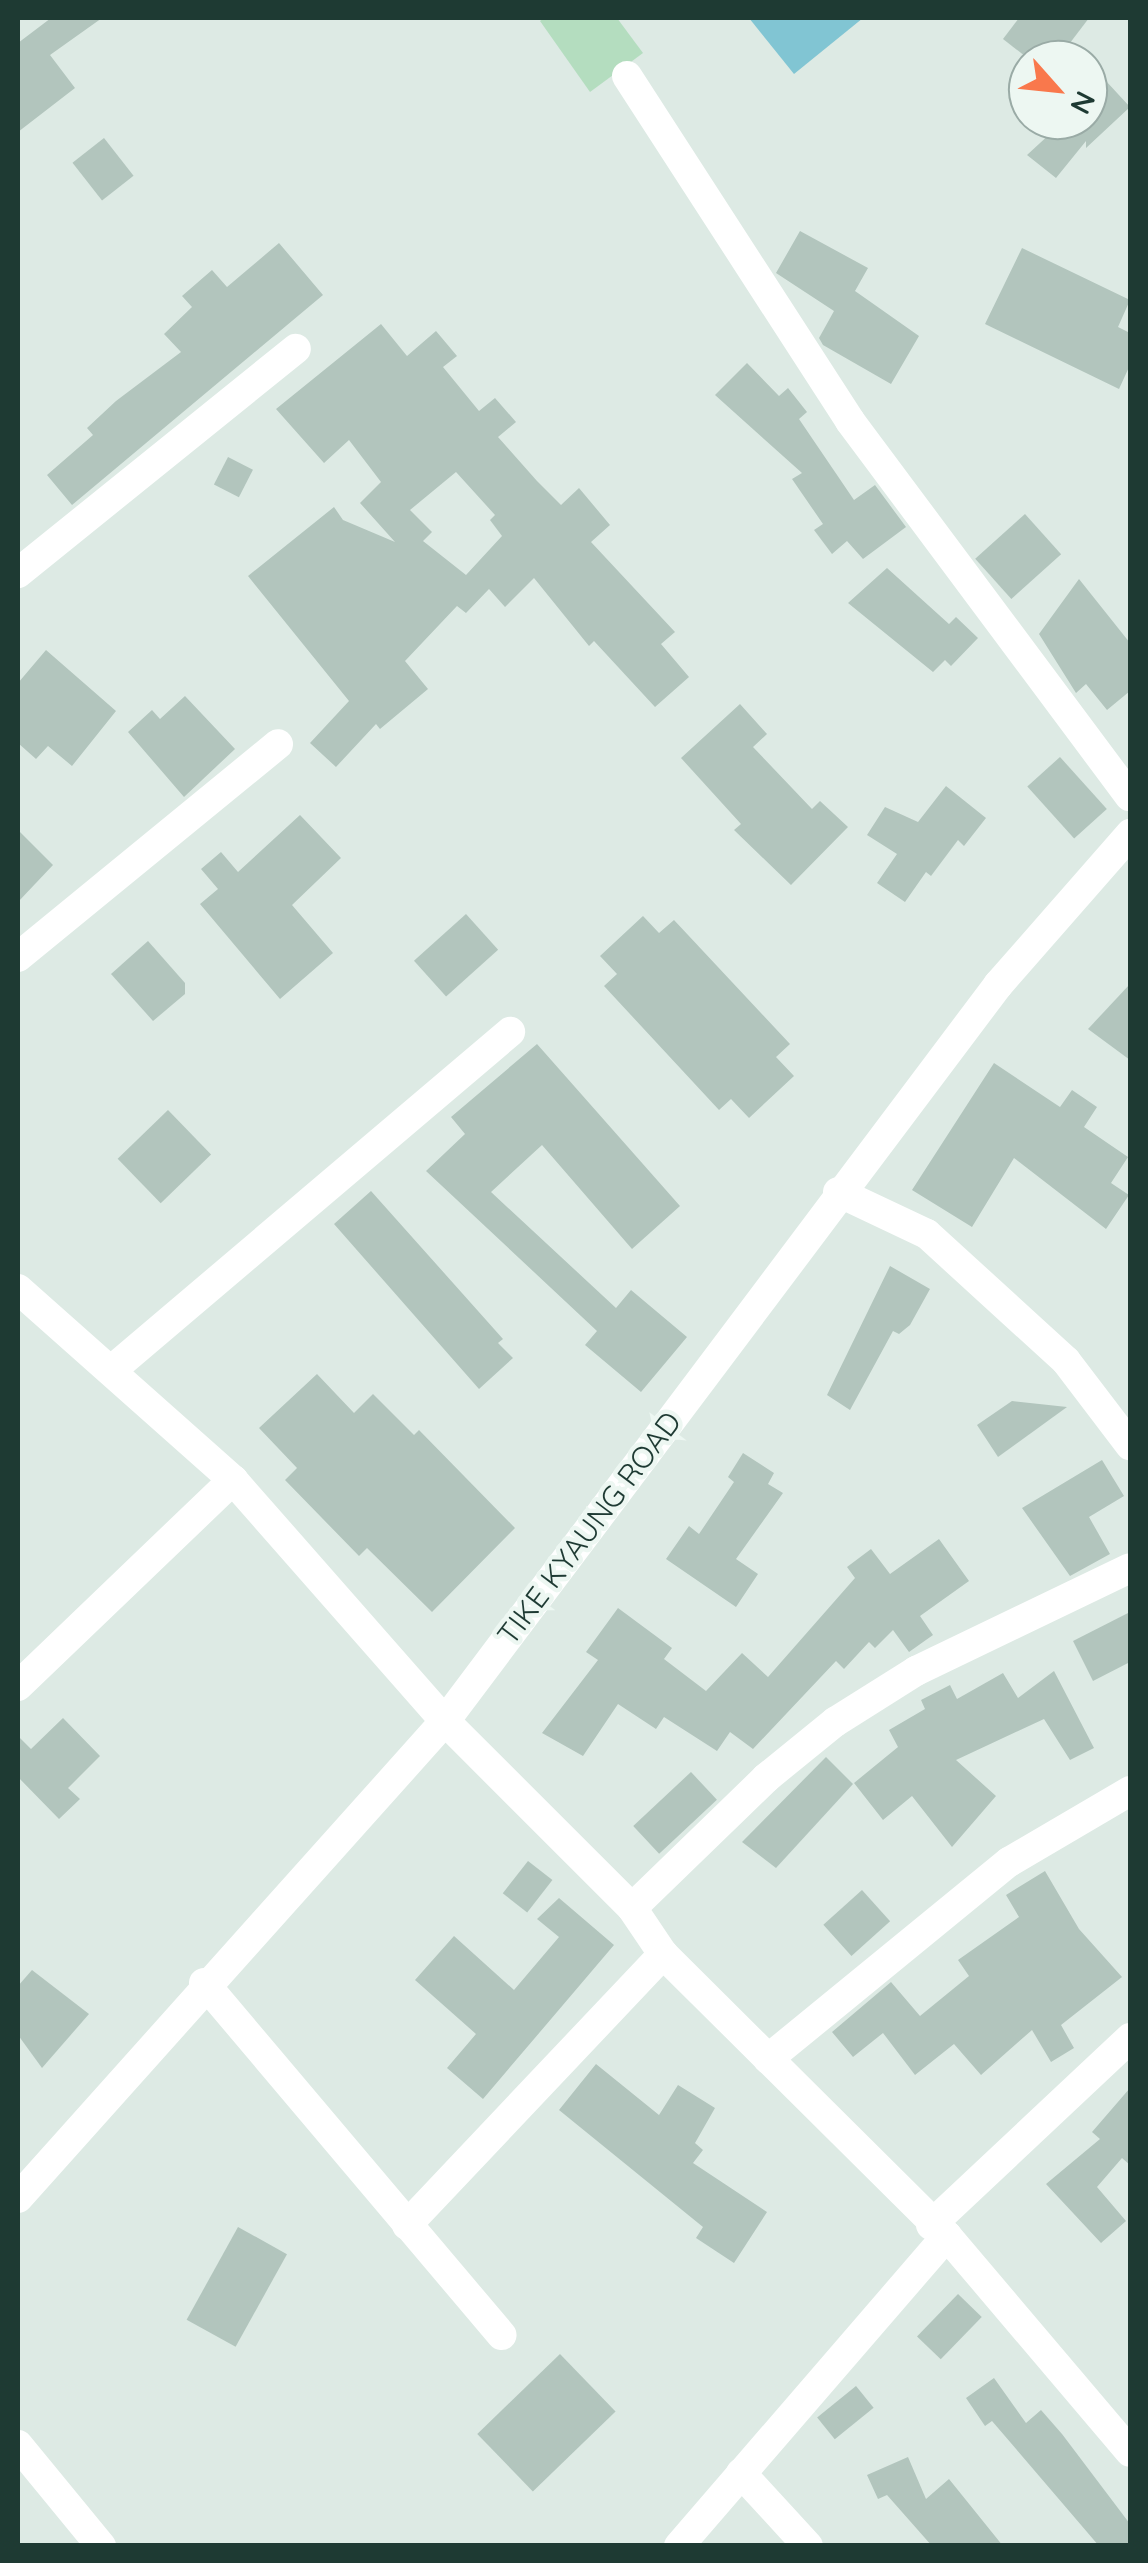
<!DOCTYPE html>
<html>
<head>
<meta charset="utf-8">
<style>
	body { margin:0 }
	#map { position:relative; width:1148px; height:2563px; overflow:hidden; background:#ddeae4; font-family:Quicksand,sans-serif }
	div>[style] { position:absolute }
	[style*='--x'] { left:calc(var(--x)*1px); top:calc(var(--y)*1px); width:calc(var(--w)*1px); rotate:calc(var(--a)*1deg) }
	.green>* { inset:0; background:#b4ddbf }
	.water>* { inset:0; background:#81c5d3 }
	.building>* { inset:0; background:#b2c5bd; transform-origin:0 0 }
	.minor>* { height:30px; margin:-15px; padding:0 15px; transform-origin:15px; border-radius:15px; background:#fff }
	span { translate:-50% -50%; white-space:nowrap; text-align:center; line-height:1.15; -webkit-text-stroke:9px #edf7f2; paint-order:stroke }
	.street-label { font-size:30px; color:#1e3a33 }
	.frame { position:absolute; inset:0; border:20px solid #1e3a33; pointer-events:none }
	.north { position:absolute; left:1008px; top:40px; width:100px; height:100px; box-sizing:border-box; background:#edf7f2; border:2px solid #9aaba6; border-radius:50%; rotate:117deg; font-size:28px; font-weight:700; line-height:40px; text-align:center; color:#1e3a33 }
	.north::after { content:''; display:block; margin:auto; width:35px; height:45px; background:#f9784c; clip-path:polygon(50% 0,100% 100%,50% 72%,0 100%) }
</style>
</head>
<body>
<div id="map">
	<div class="green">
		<div style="clip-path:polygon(544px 18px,617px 18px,643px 53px,590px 92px,540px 21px)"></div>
	</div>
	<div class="water">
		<div style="clip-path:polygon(749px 18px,863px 18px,794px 74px)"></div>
	</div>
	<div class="building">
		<div style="clip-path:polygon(51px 18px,102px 18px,50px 55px,75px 88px,18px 132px,18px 43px)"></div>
		<div style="clip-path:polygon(1019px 18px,1089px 18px,1057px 60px,1030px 60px,1003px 39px)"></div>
		<div style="clip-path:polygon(1106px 81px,1130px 107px,1086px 148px,1086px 141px,1056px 178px,1027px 155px,1065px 120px,1088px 120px,1088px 98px)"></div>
		<div style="left:104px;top:138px;width:48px;height:40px;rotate:52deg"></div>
		<div style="clip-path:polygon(800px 231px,868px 268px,855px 291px,919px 336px,891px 384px,823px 345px,819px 338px,834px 311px,776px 273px)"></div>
		<div style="clip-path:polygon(279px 243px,323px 295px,72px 505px,47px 475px,93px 435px,87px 428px,116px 401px,181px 352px,164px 334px,192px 307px,182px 296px,212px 270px,227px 287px)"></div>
		<div style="clip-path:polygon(1022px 248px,1130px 300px,1118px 327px,1130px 333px,1130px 365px,1119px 389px,985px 324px)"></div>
		<div style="clip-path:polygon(evenodd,381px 324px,407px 356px,436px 331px,457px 356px,443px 367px,479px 411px,495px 398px,516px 422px,498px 437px,537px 481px,561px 505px,579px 488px,610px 525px,591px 542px,675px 632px,661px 644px,689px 677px,655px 707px,594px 641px,589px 646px,534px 578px,505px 607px,489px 589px,466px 613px,457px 606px,405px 661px,428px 689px,380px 729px,376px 724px,336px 767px,310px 743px,349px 701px,248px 576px,334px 507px,343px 520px,395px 542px,360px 503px,381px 482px,349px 440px,324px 463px,276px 409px,381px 324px,456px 472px,495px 515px,490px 520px,502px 536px,466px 575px,423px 541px,432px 532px,410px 510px,456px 472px)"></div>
		<div style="clip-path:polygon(747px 363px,779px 396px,788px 388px,807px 412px,799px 419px,854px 500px,875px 485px,906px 527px,863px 559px,847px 541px,832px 554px,814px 530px,823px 524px,792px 479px,802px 473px,715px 395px)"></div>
		<div style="left:228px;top:457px;width:28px;height:31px;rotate:27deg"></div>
		<div style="left:1025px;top:514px;width:54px;height:67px;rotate:48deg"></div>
		<div style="clip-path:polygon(887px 568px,949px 624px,956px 617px,978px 638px,951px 666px,945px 660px,933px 672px,848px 603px)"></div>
		<div style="clip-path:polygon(1079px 579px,1130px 643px,1130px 691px,1107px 710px,1086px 684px,1076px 693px,1039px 634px)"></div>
		<div style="clip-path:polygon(46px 650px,116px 711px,72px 766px,48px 746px,36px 759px,18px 743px,18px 683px)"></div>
		<div style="clip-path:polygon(185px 696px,235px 749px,184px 797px,128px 732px,152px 710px,160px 719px)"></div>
		<div style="clip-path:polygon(740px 704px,767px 734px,753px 747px,812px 809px,820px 801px,848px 827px,791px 885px,734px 830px,741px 824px,681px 758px)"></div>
		<div style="left:1060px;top:757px;width:70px;height:44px;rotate:48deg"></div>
		<div style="clip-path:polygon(946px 786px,986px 818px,964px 846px,958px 840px,931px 876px,926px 872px,905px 902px,877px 883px,897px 854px,867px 835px,885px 807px,918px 822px)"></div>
		<div style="clip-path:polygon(300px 815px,341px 858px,292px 905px,333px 953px,280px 999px,200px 904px,218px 889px,201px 869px,221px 852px,238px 872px)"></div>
		<div style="clip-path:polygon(18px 830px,53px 865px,18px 902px)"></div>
		<div style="left:466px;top:914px;width:48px;height:70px;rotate:48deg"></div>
		<div style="clip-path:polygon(643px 916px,659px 933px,674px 920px,790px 1044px,776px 1057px,794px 1076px,749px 1118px,731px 1099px,719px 1110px,604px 986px,617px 974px,600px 956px)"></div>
		<div style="clip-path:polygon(148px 941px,185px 983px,185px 994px,153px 1021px,111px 974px)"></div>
		<div style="clip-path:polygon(1130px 984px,1130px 1060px,1088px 1029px)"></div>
		<div style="clip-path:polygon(537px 1044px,680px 1206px,632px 1249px,542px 1145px,491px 1192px,616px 1308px,631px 1290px,687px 1337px,641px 1392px,585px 1345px,597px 1331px,426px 1171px,465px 1134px,451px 1117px)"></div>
		<div style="clip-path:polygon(994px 1063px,1060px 1107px,1072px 1090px,1097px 1107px,1084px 1127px,1128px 1157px,1111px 1183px,1129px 1195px,1106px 1229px,1014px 1158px,972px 1227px,912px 1190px)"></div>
		<div style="left:168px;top:1110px;width:62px;height:70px;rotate:46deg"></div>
		<div style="clip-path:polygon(371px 1191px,503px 1339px,498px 1343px,513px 1358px,479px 1389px,334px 1224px)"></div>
		<div style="clip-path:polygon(890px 1266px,930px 1289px,910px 1325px,899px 1334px,893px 1331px,850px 1410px,827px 1395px)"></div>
		<div style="clip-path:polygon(317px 1374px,354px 1413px,373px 1394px,414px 1435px,419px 1430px,515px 1528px,432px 1612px,367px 1548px,359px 1556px,285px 1480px,297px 1468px,259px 1428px)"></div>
		<div style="clip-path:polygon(1012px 1401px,1067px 1407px,998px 1457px,977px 1425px)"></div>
		<div style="clip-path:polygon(743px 1453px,774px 1473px,768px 1484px,783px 1493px,736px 1559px,758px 1574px,736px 1607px,666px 1559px,689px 1526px,699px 1534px,734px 1482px,728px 1477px)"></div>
		<div style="clip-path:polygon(1102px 1460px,1124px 1496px,1089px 1517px,1110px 1554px,1070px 1576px,1022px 1508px)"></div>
		<div style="clip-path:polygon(939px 1539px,969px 1581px,920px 1616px,933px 1635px,909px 1652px,893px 1630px,875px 1648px,869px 1642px,844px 1669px,836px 1661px,753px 1749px,730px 1732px,717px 1751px,664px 1717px,656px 1729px,618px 1704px,583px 1756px,542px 1733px,598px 1660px,586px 1652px,618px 1608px,672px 1648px,664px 1659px,706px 1691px,742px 1653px,768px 1677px,855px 1578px,847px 1567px,871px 1549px,890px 1574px)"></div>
		<div style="clip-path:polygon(1130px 1612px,1130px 1662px,1093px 1681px,1073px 1641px)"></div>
		<div style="clip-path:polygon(1054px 1671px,1094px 1748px,1070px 1760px,1044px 1719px,956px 1760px,996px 1796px,952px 1847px,912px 1796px,883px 1820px,854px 1783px,898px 1747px,889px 1730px,925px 1709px,921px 1700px,950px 1685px,957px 1699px,1003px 1673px,1018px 1698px)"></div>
		<div style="clip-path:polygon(63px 1718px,100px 1756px,68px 1788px,80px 1799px,59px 1819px,18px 1777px,18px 1736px,31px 1749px)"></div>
		<div style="clip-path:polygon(826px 1757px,853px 1784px,776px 1868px,742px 1842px)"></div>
		<div style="left:691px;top:1772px;width:38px;height:79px;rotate:47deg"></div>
		<div style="left:528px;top:1861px;width:31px;height:41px;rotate:38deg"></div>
		<div style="clip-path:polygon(1045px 1871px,1079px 1929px,1122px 1977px,1061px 2025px,1074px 2048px,1051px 2062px,1032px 2030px,981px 2075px,954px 2044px,915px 2075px,883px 2033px,853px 2057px,832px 2032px,891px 1982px,920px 2016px,969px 1976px,958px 1960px,1019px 1917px,1006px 1895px)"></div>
		<div style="left:862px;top:1890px;width:42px;height:52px;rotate:48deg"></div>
		<div style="clip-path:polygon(559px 1898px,614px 1945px,483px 2099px,447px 2068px,476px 2034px,415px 1980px,454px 1936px,514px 1990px,559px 1937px,537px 1919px)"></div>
		<div style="clip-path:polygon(32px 1970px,89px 2014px,42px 2068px,18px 2035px,18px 1986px)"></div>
		<div style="clip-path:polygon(596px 2064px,659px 2115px,678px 2085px,715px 2108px,695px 2143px,703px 2150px,693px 2163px,767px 2212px,734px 2263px,696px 2238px,703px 2227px,559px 2110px)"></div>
		<div style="clip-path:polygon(1130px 2088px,1130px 2165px,1122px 2158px,1097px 2187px,1126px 2221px,1101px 2243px,1046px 2184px,1100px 2139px,1092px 2132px)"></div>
		<div style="left:238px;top:2227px;width:56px;height:106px;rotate:29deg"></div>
		<div style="left:958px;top:2294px;width:33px;height:59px;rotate:44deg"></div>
		<div style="left:560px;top:2354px;width:80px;height:115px;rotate:46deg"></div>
		<div style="clip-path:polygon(994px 2378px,1026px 2423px,1041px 2410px,1062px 2434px,1130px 2524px,1130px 2546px,1099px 2546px,992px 2421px,985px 2426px,966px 2398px)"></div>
		<div style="left:856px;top:2386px;width:28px;height:50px;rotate:51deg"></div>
		<div style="clip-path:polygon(908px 2457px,926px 2499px,949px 2479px,1003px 2546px,932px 2546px,887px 2495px,878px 2499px,867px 2475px)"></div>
	</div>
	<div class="minor">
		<div style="--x:627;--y:76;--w:411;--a:57.1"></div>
		<div style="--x:850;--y:421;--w:468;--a:53.3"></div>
		<div style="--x:18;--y:573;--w:357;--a:-38.9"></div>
		<div style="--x:18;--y:957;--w:336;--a:-39.3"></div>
		<div style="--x:838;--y:1192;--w:98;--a:25.3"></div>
		<div style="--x:927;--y:1234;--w:188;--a:42.4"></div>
		<div style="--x:1066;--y:1361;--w:106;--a:52.7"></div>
		<div style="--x:18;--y:1289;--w:288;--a:41.6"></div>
		<div style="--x:233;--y:1480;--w:321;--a:48.7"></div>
		<div style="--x:445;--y:1721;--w:264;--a:45"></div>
		<div style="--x:632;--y:1908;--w:55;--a:56"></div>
		<div style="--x:663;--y:1954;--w:400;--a:44.8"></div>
		<div style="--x:947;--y:2236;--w:283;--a:49.7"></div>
		<div style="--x:113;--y:1369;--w:521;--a:-40.33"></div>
		<div style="--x:18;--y:1686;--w:298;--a:-43.8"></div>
		<div style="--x:632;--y:1908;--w:187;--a:-44.1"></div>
		<div style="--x:766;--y:1778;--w:89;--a:-39.1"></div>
		<div style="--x:835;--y:1722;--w:96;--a:-32.2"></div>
		<div style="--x:916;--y:1671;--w:237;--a:-25.7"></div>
		<div style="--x:204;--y:1983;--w:461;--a:49.8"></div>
		<div style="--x:768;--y:2059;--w:311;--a:-39.3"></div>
		<div style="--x:1009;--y:1862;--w:140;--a:-30.4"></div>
		<div style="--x:18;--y:2198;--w:640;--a:-48.17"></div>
		<div style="--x:445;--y:1721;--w:921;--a:-53.08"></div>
		<div style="--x:998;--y:985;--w:201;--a:-48.8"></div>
		<div style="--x:407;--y:2225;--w:373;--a:-46.6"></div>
		<div style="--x:931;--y:2225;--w:273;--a:-43.2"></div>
		<div style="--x:18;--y:2445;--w:131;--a:50.6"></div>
		<div style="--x:741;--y:2473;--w:99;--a:47.5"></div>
		<div style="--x:679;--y:2546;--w:410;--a:-49.2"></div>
	</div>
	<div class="street-label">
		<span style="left:589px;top:1528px;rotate:-53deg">TIKE KYAUNG ROAD</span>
	</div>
	<div class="frame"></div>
	<div class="north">N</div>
</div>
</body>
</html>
